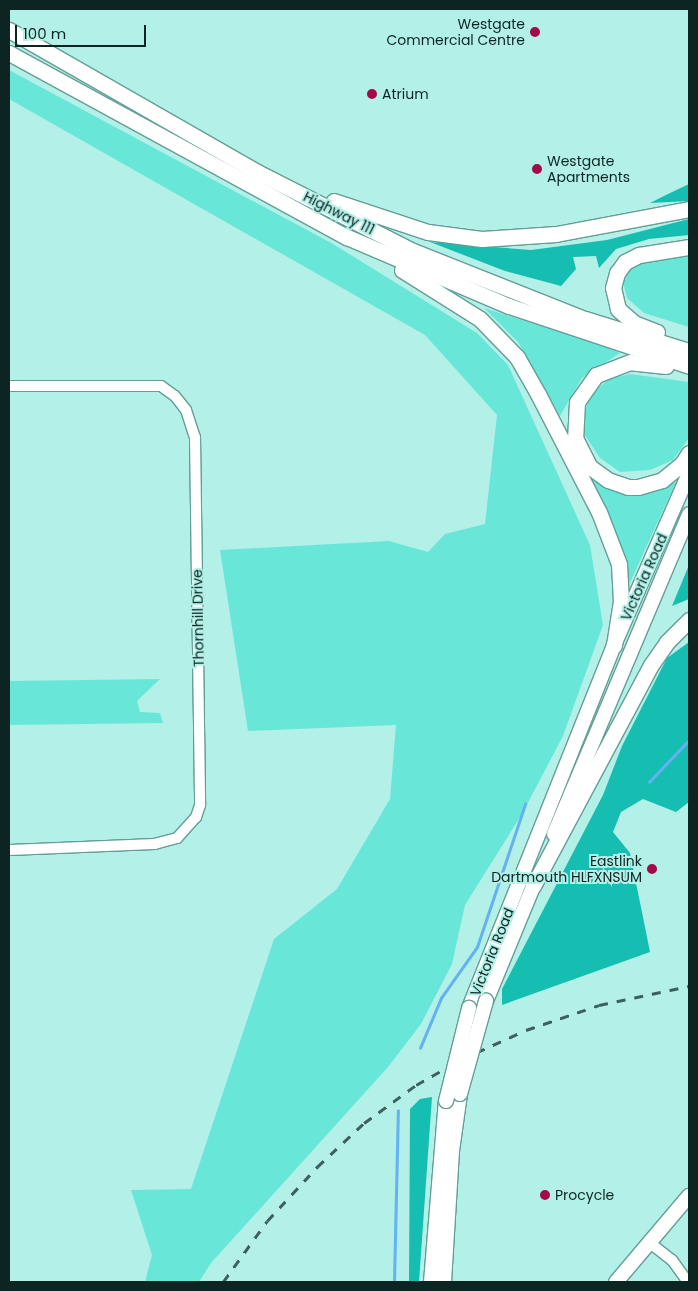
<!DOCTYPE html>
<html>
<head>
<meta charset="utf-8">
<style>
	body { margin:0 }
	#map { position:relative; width:698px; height:1291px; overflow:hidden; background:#b3f0e7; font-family:Poppins,sans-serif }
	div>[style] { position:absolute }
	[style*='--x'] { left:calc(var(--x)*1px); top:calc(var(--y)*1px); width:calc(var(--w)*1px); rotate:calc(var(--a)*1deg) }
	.green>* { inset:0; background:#68e7d9 }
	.forest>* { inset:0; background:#15beb0 }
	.stream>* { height:2.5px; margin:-1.25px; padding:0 1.25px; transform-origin:1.25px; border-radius:1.25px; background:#62b2f4 }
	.roads { filter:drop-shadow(1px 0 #639e96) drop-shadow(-1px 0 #639e96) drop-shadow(0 1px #639e96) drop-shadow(0 -1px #639e96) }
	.minor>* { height:10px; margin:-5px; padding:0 5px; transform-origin:5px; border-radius:5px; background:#fff }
	.major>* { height:14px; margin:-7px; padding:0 7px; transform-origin:7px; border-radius:7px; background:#fff }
	.highway>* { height:15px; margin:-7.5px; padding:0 7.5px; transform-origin:7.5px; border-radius:7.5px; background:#fff }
	.rail>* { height:2.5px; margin-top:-1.25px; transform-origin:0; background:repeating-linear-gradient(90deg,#3d605b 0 9px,transparent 0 18px) }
	.bridges { filter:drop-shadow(1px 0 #639e96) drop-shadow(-1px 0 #639e96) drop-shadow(0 1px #639e96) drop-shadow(0 -1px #639e96) }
	.major-bridge>* { height:14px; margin:-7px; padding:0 7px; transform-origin:7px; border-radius:7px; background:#fff }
	.dots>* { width:14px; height:14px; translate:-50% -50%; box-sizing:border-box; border:2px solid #b3f0e7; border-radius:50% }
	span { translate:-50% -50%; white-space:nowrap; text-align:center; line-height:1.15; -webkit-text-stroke:4px #b3f0e7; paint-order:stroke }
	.poi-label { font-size:14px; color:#0c2522 }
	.right { translate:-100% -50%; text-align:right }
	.left { translate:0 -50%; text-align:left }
	.street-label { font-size:14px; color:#0c2522 }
	.frame { position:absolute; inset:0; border:10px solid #0c2522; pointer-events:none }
	.scale { position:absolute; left:15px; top:25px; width:131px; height:22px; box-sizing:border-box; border:2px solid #0c2522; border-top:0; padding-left:6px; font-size:15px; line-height:18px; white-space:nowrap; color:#0c2522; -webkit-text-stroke:4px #b3f0e7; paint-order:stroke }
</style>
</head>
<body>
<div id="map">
	<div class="green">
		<div style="clip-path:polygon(9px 70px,333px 244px,477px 333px,508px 365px,590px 545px,603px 625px,563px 736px,522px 814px,465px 905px,452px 964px,421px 1024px,388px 1067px,211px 1263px,199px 1282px,145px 1282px,152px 1255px,131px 1190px,191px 1189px,274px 939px,337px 889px,390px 799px,396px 725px,248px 731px,220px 550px,389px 541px,428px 552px,445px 534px,485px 524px,497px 415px,425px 335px,9px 99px)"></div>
		<div style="clip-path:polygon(689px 254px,689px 327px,644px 313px,627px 298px,623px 282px,634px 264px,651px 257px)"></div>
		<div style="clip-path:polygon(484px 308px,596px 343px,620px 353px,582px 378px,560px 416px,518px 342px)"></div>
		<div style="clip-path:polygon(630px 374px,689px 382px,689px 438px,673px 460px,650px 470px,620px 472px,600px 458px,584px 434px,584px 413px,592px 393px,609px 379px)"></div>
		<div style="clip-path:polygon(586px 473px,613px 490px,646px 492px,676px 482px,629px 585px,611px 528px)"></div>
		<div style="clip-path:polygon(160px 679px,137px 701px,140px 712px,160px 713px,163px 723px,9px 725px,9px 681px)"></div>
	</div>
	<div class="forest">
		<div style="clip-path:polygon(689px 184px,689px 201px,650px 203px,668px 194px)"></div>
		<div style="clip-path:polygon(689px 219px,689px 235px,649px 239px,616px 249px,599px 268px,596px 256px,573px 257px,576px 269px,561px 286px,505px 271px,430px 242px,531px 250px,607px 240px)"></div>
		<div style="clip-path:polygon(689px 565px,689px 599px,672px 606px)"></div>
		<div style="clip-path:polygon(689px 642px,689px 802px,676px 812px,643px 799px,621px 812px,613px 832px,630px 853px,650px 952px,502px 1005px,502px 989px,603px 795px,622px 746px,667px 658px)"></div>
		<div style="clip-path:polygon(432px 1097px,419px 1282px,409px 1282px,410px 1109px,420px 1099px)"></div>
	</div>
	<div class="stream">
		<div style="--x:649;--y:782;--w:55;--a:-46.5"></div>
		<div style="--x:420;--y:1048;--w:54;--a:-67.2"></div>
		<div style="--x:441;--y:998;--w:62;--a:-54.8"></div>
		<div style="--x:477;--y:947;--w:151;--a:-71.4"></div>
		<div style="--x:394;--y:1282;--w:171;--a:-88.7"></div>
	</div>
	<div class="roads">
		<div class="minor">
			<div style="--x:9;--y:386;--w:152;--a:0"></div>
			<div style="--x:161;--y:386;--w:17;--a:36"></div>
			<div style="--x:175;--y:396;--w:18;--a:52"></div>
			<div style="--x:186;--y:410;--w:28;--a:72"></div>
			<div style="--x:195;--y:437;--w:368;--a:89.2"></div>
			<div style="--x:200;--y:805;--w:13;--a:108"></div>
			<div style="--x:196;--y:817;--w:28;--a:132"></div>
			<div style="--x:177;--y:838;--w:23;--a:165"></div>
			<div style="--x:155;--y:844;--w:146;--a:177.6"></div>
			<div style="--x:650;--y:1243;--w:28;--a:38"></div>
			<div style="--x:672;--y:1260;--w:27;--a:54"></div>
		</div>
		<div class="major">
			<div style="--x:554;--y:834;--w:347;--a:-67.1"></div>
			<div style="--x:486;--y:1001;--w:134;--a:-67.6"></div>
			<div style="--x:469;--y:1008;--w:391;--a:-68.2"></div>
			<div style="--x:614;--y:645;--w:188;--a:-66.4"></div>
			<div style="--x:431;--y:1282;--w:182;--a:-85.3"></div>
			<div style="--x:444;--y:1282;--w:131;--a:-86.5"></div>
			<div style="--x:452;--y:1151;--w:58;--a:-82"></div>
			<div style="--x:616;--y:1282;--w:113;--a:-49.7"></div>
		</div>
		<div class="highway">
			<div style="--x:9;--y:30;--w:286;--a:29.8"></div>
			<div style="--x:257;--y:172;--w:175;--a:26.9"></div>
			<div style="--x:413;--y:251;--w:185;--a:21.6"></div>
			<div style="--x:585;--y:319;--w:109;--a:17.1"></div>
			<div style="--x:9;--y:53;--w:385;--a:28.6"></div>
			<div style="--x:347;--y:237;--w:176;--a:23.1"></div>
			<div style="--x:509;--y:306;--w:190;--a:18.4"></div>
			<div style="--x:334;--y:201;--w:99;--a:18.3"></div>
			<div style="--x:428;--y:232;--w:54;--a:7.4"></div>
			<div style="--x:482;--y:239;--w:74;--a:-3.9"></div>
			<div style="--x:556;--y:234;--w:135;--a:-10.6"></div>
			<div style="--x:402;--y:270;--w:92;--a:32.1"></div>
			<div style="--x:480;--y:319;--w:53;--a:45.8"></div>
			<div style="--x:517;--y:357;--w:43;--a:60.4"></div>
			<div style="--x:538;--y:394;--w:133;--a:62.7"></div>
			<div style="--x:599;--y:512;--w:56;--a:69"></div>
			<div style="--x:619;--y:564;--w:37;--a:87"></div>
			<div style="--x:621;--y:601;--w:45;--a:99"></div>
			<div style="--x:657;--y:332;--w:25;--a:-159"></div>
			<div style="--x:634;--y:323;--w:21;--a:-139"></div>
			<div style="--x:618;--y:309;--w:22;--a:-103"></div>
			<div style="--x:613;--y:288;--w:16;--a:-75"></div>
			<div style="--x:617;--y:273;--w:14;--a:-54"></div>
			<div style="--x:625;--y:262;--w:16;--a:-27"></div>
			<div style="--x:639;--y:255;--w:51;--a:-9.1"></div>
			<div style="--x:666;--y:366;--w:36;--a:-174"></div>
			<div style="--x:630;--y:362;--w:36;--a:159"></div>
			<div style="--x:596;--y:375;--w:33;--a:125"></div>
			<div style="--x:577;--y:402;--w:36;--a:93"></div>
			<div style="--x:575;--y:438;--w:33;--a:63"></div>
			<div style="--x:590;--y:467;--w:22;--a:36"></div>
			<div style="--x:608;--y:480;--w:21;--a:19"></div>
			<div style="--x:628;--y:487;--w:10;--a:0"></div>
			<div style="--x:638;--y:487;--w:25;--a:-16"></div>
			<div style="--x:662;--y:480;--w:26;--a:-39"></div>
			<div style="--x:682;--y:464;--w:13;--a:-58"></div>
			<div style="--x:533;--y:886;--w:251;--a:-61.9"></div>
			<div style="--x:651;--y:665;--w:28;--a:-55"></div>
			<div style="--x:667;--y:642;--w:31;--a:-45"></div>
		</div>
	</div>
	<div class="rail">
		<div style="--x:223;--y:1282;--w:75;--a:-54.2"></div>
		<div style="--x:267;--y:1221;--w:74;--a:-47.2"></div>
		<div style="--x:317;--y:1167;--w:64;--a:-43.1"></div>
		<div style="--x:364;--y:1123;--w:64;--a:-36.2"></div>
		<div style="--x:416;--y:1085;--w:51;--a:-29.6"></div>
		<div style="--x:460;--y:1060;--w:72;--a:-24.4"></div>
		<div style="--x:526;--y:1030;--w:77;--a:-18.9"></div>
		<div style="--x:599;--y:1005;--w:92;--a:-11.9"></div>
	</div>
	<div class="bridges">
		<div class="major-bridge">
			<div style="--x:460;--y:1094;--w:97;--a:-74.4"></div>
			<div style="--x:446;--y:1101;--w:96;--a:-76.1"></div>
		</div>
	</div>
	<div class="dots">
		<div style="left:535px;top:32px;background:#a20a4a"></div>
		<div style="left:372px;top:94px;background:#a20a4a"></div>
		<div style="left:537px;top:169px;background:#a20a4a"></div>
		<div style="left:652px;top:869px;background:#a20a4a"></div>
		<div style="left:545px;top:1195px;background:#a20a4a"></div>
	</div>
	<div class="poi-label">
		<span class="right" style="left:525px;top:32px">Westgate<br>Commercial Centre</span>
		<span class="left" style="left:382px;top:94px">Atrium</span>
		<span class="left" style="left:547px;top:169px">Westgate<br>Apartments</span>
		<span class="right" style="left:642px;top:869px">Eastlink<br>Dartmouth HLFXNSUM</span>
		<span class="left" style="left:555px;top:1195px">Procycle</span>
	</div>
	<div class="street-label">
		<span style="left:339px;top:213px;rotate:27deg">Highway 111</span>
		<span style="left:644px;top:577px;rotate:-66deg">Victoria Road</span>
		<span style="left:198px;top:618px;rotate:-91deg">Thornhill Drive</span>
		<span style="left:492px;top:952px;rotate:-68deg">Victoria Road</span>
	</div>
	<div class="frame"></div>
	<div class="scale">100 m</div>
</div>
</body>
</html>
